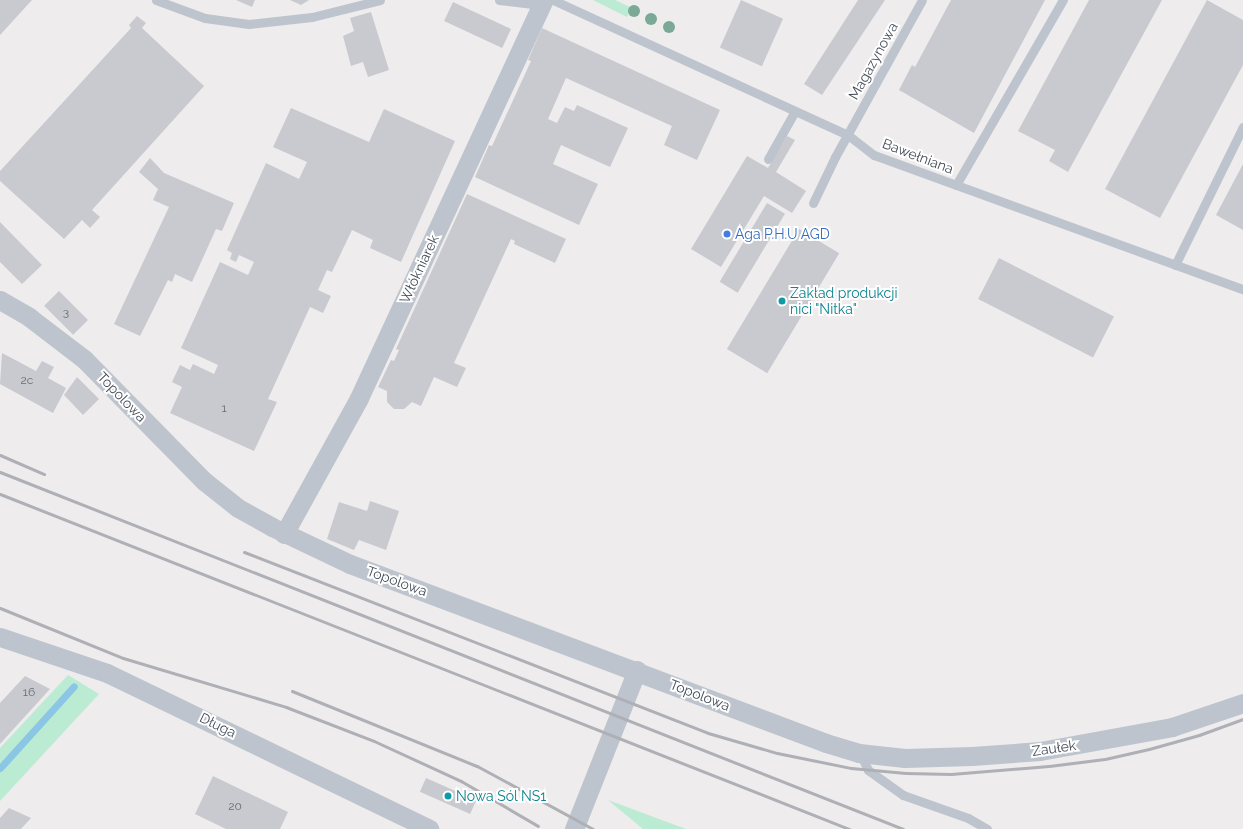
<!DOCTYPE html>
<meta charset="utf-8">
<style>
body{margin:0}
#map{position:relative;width:1243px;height:829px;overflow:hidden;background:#eeecec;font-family:Raleway,sans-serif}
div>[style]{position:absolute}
.green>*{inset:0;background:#bbebd3}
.stream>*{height:7px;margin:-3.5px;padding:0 3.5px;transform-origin:3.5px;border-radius:3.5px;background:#8bc7e5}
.building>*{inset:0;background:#c9cad0;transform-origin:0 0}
.service>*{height:9px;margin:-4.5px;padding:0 4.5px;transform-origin:4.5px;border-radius:4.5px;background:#bdc4cd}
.minor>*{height:19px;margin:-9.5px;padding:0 9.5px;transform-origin:9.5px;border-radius:9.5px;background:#bdc4cd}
.rail>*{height:3px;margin:-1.5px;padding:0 1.5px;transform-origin:1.5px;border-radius:1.5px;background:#aeb0b6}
.trees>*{width:12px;height:12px;margin:-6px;border-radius:50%;background:#7aa997}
.dots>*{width:11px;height:11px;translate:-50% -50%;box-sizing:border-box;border:2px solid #fff;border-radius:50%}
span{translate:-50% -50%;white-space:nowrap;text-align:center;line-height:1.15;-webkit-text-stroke:4px #fff;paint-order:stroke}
.number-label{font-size:12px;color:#666c76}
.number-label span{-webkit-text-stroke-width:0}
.street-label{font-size:14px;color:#454d58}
.shop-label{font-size:14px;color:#366cbe}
.left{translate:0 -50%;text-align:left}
.culture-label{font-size:14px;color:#0d838f}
</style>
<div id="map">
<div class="green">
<div style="clip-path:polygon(593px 0,615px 0,632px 8px,627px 17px)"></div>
<div style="clip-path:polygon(68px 675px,99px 694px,0 801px,0 748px)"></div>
<div style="clip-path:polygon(608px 800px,686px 829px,643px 829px)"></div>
</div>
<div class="stream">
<div style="left:0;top:768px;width:110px;rotate:-47.9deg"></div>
</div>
<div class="building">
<div style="clip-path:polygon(0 0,32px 0,0 35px)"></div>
<div style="clip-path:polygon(236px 0,255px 0,252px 7px)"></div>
<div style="clip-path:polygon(290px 0,309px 0,301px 5px)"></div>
<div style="left:741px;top:0;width:46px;height:52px;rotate:24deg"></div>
<div style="clip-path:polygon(858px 0,885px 0,822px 95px,804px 84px)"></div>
<div style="clip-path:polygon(951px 0,1045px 0,974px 133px,899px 90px,912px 65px,915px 67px)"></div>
<div style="clip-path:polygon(1089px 0,1162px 0,1068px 172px,1049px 161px,1055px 150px,1018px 131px)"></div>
<div style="clip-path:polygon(1207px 0,1243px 20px,1243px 65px,1160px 218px,1105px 189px)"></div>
<div style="left:453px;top:2px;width:64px;height:21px;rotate:25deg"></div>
<div style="clip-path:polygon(371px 12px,389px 70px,368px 77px,363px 62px,351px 66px,343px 36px,354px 31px,350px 18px)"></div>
<div style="clip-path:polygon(137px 16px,146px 23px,142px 28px,204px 86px,92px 210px,100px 217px,90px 228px,82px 220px,64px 239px,0 181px,0 171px,131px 28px,129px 25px)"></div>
<div style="clip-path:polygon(542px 28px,720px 110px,697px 160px,664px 145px,672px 126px,566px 78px,548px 119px,557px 123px,565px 107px,574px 111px,577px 105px,628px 128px,610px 167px,561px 145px,553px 164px,598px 184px,579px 225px,475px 177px,489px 145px,492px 146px,531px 61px,528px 60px)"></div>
<div style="clip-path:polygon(291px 108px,369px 142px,384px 109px,455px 141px,401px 262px,370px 248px,373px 240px,352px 230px,332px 272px,327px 270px,318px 290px,331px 296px,323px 313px,310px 307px,268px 399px,277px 402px,254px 451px,170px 413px,182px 387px,172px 382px,180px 365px,190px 370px,193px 364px,214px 374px,218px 365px,181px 348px,220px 262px,248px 275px,254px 262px,239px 255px,236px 262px,230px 259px,232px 253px,227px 250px,266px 163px,299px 179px,307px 162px,273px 147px)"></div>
<div style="clip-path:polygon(787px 136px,795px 140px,776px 172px,806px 191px,792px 213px,764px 196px,721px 267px,691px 249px,747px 156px,768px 168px)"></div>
<div style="clip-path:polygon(150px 158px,164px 173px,234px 203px,222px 231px,216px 229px,192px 282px,175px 274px,172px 282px,168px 280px,140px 336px,114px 324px,169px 207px,153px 200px,158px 189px,139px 172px)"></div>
<div style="clip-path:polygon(1243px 164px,1243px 230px,1216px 215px)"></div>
<div style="clip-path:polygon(467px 194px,566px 239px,555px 263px,514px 244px,515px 241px,511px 239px,454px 363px,466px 368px,457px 387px,434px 377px,421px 406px,412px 402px,404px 409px,394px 409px,387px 402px,387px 391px,378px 387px,391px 360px,394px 361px,399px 350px,396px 349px)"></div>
<div style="left:767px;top:203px;width:21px;height:92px;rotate:31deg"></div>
<div style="clip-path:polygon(0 222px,42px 265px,22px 284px,0 262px)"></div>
<div style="left:799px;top:229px;width:47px;height:140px;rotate:31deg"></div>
<div style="left:999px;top:258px;width:129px;height:46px;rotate:27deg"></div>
<div style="left:59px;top:291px;width:41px;height:21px;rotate:45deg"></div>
<div style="clip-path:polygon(2px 353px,36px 371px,42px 361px,54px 367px,48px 378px,66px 388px,53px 413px,0 384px)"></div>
<div style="clip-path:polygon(77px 377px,99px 399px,83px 415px,64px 395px)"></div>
<div style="clip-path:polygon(370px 501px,399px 511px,386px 550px,359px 540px,354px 550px,327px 539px,339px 502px,367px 511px)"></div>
<div style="clip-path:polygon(25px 676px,50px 689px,0 744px,0 703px)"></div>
<div style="clip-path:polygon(213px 776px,288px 812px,280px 829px,226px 829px,195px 814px)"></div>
<div style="left:426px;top:778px;width:55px;height:15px;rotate:24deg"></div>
<div style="clip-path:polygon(9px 808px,31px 818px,21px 829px,0 829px,0 818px)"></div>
</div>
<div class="service">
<div style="left:156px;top:0;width:52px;rotate:20.2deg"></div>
<div style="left:205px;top:18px;width:44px;rotate:7.8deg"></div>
<div style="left:249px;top:24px;width:63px;rotate:-6.3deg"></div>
<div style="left:312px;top:17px;width:70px;rotate:-14deg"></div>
<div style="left:499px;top:0;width:42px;rotate:6.8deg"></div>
<div style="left:553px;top:0;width:324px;rotate:24.6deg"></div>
<div style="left:848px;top:135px;width:33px;rotate:38deg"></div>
<div style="left:874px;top:155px;width:393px;rotate:20deg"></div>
<div style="left:768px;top:159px;width:55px;rotate:-60.6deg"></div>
<div style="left:956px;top:185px;width:214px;rotate:-60deg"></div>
<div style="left:813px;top:203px;width:51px;rotate:-64.4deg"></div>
<div style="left:835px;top:157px;width:179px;rotate:-61deg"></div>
<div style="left:1175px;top:265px;width:154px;rotate:-63.8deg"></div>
<div style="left:860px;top:754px;width:18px;rotate:63deg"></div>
<div style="left:868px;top:770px;width:43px;rotate:35.5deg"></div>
<div style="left:903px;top:795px;width:69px;rotate:19.5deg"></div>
<div style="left:968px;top:818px;width:22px;rotate:30deg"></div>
</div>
<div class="minor">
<div style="left:0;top:300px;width:34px;rotate:30deg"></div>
<div style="left:29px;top:317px;width:69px;rotate:37.4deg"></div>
<div style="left:84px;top:359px;width:171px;rotate:45.5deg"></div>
<div style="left:204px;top:481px;width:43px;rotate:38.5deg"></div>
<div style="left:238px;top:508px;width:39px;rotate:29deg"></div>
<div style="left:272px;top:527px;width:86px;rotate:25.4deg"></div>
<div style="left:350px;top:564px;width:509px;rotate:20.61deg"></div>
<div style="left:826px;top:743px;width:34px;rotate:17deg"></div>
<div style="left:859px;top:753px;width:46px;rotate:6.2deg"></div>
<div style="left:905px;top:758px;width:67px;rotate:-1.7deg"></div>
<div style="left:972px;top:756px;width:68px;rotate:-4.2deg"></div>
<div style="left:1040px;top:751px;width:134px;rotate:-10.3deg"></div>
<div style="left:1172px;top:727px;width:75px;rotate:-18.7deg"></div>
<div style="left:284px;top:534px;width:155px;rotate:-61.1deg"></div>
<div style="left:359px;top:398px;width:439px;rotate:-65.1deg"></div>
<div style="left:0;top:637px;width:113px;rotate:18.6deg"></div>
<div style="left:107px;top:673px;width:358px;rotate:25.8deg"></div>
<div style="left:574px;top:829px;width:171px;rotate:-68.4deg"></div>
</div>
<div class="rail">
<div style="left:0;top:455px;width:48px;rotate:23.4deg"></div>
<div style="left:0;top:472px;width:971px;rotate:21.57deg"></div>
<div style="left:0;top:494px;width:913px;rotate:21.53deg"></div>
<div style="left:244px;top:552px;width:498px;rotate:21.3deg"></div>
<div style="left:708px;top:733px;width:72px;rotate:16.2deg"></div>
<div style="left:777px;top:753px;width:76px;rotate:11.5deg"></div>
<div style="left:851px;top:768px;width:55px;rotate:5.2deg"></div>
<div style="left:906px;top:773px;width:45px;rotate:1.3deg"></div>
<div style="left:951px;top:774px;width:98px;rotate:-4.7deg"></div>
<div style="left:1049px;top:766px;width:56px;rotate:-7.1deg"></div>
<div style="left:1105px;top:759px;width:45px;rotate:-12.8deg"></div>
<div style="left:1149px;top:749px;width:52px;rotate:-15.6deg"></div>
<div style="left:1199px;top:735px;width:47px;rotate:-20deg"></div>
<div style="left:0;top:608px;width:133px;rotate:22.1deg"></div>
<div style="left:123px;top:658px;width:170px;rotate:16.7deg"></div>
<div style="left:286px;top:707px;width:94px;rotate:21.1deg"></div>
<div style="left:374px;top:741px;width:96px;rotate:24.7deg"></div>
<div style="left:461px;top:781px;width:89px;rotate:30.3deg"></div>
<div style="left:292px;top:691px;width:200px;rotate:22.1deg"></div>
<div style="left:477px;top:766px;width:132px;rotate:28.5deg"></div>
</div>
<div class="trees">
<div style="left:634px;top:11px"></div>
<div style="left:651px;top:19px"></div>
<div style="left:669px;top:27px"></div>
</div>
<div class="dots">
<div style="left:727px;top:234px;background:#3f7fe0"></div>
<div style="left:782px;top:301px;background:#0f9aa8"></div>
<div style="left:448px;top:796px;background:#0f9aa8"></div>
</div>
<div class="number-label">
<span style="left:66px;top:313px">3</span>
<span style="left:27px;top:381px">2c</span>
<span style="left:224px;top:409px">1</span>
<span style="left:29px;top:693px">16</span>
<span style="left:235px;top:807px">20</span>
</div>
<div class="street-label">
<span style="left:873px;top:61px;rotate:-61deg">Magazynowa</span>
<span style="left:918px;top:156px;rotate:21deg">Bawełniana</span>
<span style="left:419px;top:269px;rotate:-65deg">Włókniarek</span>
<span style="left:122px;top:397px;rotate:46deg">Topolowa</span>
<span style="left:397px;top:581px;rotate:20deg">Topolowa</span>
<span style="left:700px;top:695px;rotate:21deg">Topolowa</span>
<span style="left:218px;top:725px;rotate:26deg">Długa</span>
<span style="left:1054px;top:748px;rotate:-8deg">Zaułek</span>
</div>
<div class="shop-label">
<span class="left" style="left:735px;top:234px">Aga P.H.U AGD</span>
</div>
<div class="culture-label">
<span class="left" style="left:790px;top:301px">Zakład produkcji<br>nici "Nitka"</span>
<span class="left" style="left:456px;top:796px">Nowa Sól NS1</span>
</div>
</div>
